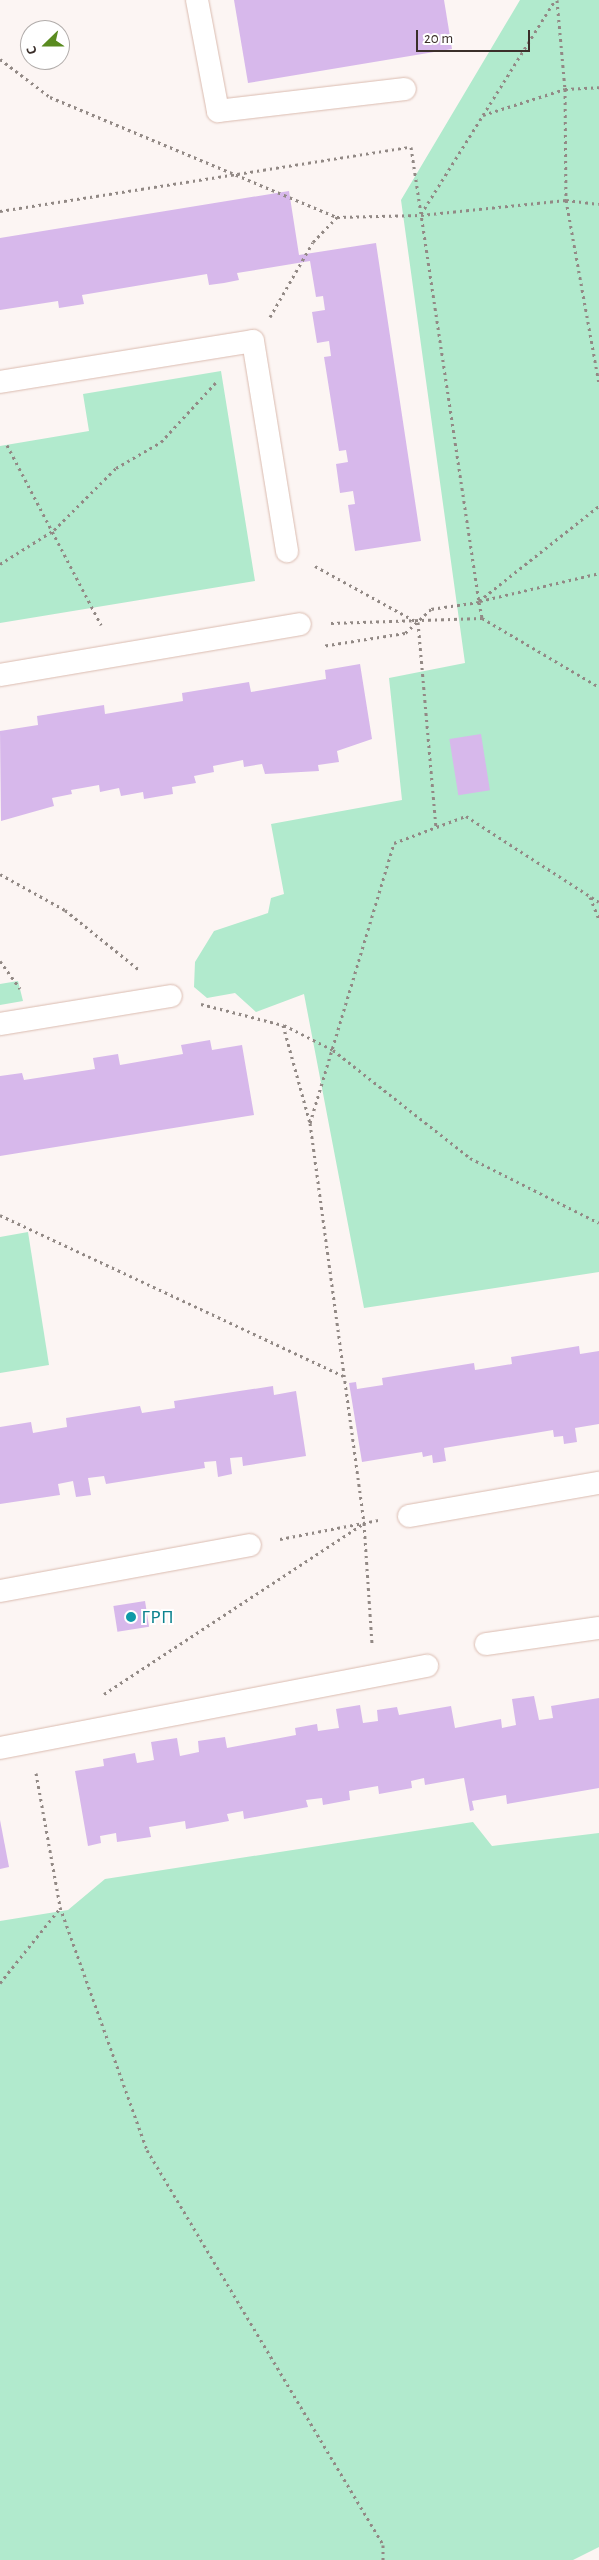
<!DOCTYPE html>
<meta charset="utf-8">
<style>
body{margin:0}
#map{position:relative;width:599px;height:2560px;overflow:hidden;background:#fcf5f3;font-family:"Alegreya Sans",sans-serif}
div>[style]{position:absolute}
.green>*{inset:0;background:#b1eacd}
.building>*{inset:0;background:#d7b8eb;transform-origin:0 0}
.path>*{height:3px;margin-top:-1.5px;transform-origin:0;background:repeating-linear-gradient(90deg,#928985 0 2.5px,transparent 0 6.5px)}
.roads{filter:drop-shadow(0 0 1px #dabbaf) drop-shadow(0 0 1px #dabbaf)}
.service>*{height:22px;margin:-11px;padding:0 11px;transform-origin:11px;border-radius:11px;background:#fff}
.dots>*{width:14px;height:14px;translate:-50% -50%;box-sizing:border-box;border:2px solid #fff;border-radius:50%}
span{translate:-50% -50%;white-space:nowrap;text-align:center;line-height:1.15;-webkit-text-stroke:4px #fff;paint-order:stroke}
.culture-label{font-size:20px;color:#0d838f}
.left{translate:0 -50%;text-align:left}
.north{position:absolute;left:20px;top:20px;width:50px;height:50px;box-sizing:border-box;background:#fff;border:1px solid #b1acaa;border-radius:50%;rotate:248deg;font-size:14px;font-weight:700;line-height:20px;text-align:center;color:#3b2f2a}
.north::after{content:'';display:block;margin:auto;width:18px;height:22px;background:#5a8b20;clip-path:polygon(50% 0,100% 100%,50% 72%,0 100%)}
.scale{position:absolute;left:416px;top:30px;width:114px;height:22px;box-sizing:border-box;border:2px solid #3b2f2a;border-top:0;padding-left:6px;font-size:15px;line-height:18px;white-space:nowrap;color:#3b2f2a;-webkit-text-stroke:4px #fff;paint-order:stroke}
</style>
<div id="map">
<div class="green">
<div style="clip-path:polygon(520px 0,599px 0,599px 1272px,364px 1308px,304px 994px,256px 1012px,235px 993px,207px 998px,194px 987px,195px 962px,214px 931px,268px 913px,271px 898px,284px 894px,271px 824px,402px 800px,389px 678px,465px 663px,401px 200px)"></div>
<div style="clip-path:polygon(221px 371px,255px 581px,0 623px,0 446px,89px 431px,83px 394px)"></div>
<div style="clip-path:polygon(18px 981px,23px 1001px,0 1005px,0 984px)"></div>
<div style="clip-path:polygon(28px 1232px,49px 1365px,0 1373px,0 1237px)"></div>
<div style="clip-path:polygon(473px 1822px,492px 1846px,599px 1833px,599px 2547px,573px 2560px,0 2560px,0 1921px,68px 1910px,105px 1879px)"></div>
</div>
<div class="building">
<div style="clip-path:polygon(234px 0,444px 0,452px 49px,248px 83px)"></div>
<div style="clip-path:polygon(289px 191px,299px 255px,376px 243px,421px 541px,355px 551px,348px 505px,355px 504px,353px 491px,340px 493px,336px 464px,348px 462px,346px 450px,339px 451px,324px 357px,331px 356px,329px 341px,317px 343px,312px 312px,325px 310px,323px 296px,316px 297px,310px 261px,237px 273px,239px 280px,224px 283px,209px 285px,207px 274px,82px 295px,84px 304px,59px 308px,58px 301px,0 310px,0 238px)"></div>
<div style="clip-path:polygon(360px 664px,372px 739px,337px 751px,339px 762px,318px 765px,319px 771px,265px 774px,262px 764px,244px 767px,243px 760px,213px 766px,214px 772px,194px 776px,196px 783px,172px 787px,173px 794px,144px 799px,143px 792px,121px 796px,119px 788px,100px 792px,99px 785px,71px 790px,72px 794px,52px 798px,54px 806px,1px 821px,0 731px,38px 725px,37px 716px,104px 705px,105px 714px,183px 701px,182px 693px,249px 682px,251px 692px,326px 679px,325px 670px)"></div>
<div style="left:481px;top:734px;width:57px;height:32px;rotate:81deg"></div>
<div style="clip-path:polygon(210px 1040px,212px 1050px,242px 1045px,254px 1115px,0 1156px,0 1076px,22px 1073px,24px 1080px,95px 1069px,93px 1058px,118px 1054px,120px 1065px,183px 1054px,181px 1045px)"></div>
<div style="clip-path:polygon(579px 1346px,580px 1354px,599px 1351px,599px 1424px,575px 1428px,577px 1442px,564px 1444px,563px 1436px,554px 1437px,553px 1430px,444px 1448px,446px 1461px,433px 1463px,432px 1455px,423px 1457px,422px 1452px,362px 1462px,349px 1383px,356px 1382px,357px 1389px,383px 1385px,382px 1378px,474px 1363px,475px 1370px,512px 1364px,511px 1357px)"></div>
<div style="clip-path:polygon(273px 1386px,274px 1395px,296px 1391px,306px 1456px,243px 1466px,242px 1457px,230px 1458px,232px 1474px,218px 1477px,216px 1461px,204px 1462px,205px 1468px,106px 1484px,104px 1476px,88px 1478px,91px 1495px,76px 1497px,73px 1481px,58px 1484px,60px 1495px,0 1504px,0 1427px,31px 1422px,33px 1433px,67px 1427px,66px 1418px,140px 1406px,142px 1413px,175px 1408px,174px 1401px)"></div>
<div style="left:145px;top:1601px;width:26px;height:32px;rotate:81deg"></div>
<div style="clip-path:polygon(534px 1696px,539px 1720px,553px 1718px,551px 1706px,599px 1698px,599px 1788px,507px 1804px,506px 1795px,472px 1801px,474px 1810px,470px 1811px,464px 1778px,425px 1785px,424px 1778px,411px 1781px,412px 1788px,379px 1794px,378px 1786px,349px 1791px,350px 1800px,323px 1805px,322px 1798px,306px 1800px,308px 1807px,244px 1819px,243px 1811px,227px 1814px,229px 1821px,186px 1829px,185px 1821px,149px 1827px,151px 1837px,117px 1842px,116px 1833px,100px 1836px,101px 1843px,88px 1846px,75px 1771px,104px 1766px,103px 1759px,135px 1753px,137px 1763px,154px 1760px,151px 1742px,177px 1738px,180px 1756px,199px 1752px,198px 1741px,225px 1737px,227px 1748px,296px 1735px,295px 1728px,317px 1724px,318px 1731px,339px 1728px,336px 1709px,360px 1705px,363px 1723px,378px 1721px,377px 1710px,397px 1707px,399px 1715px,451px 1706px,455px 1728px,501px 1719px,502px 1728px,516px 1725px,512px 1699px)"></div>
<div style="clip-path:polygon(0 1820px,9px 1867px,0 1869px)"></div>
</div>
<div class="path">
<div style="left:557px;top:0;width:89px;rotate:84.9deg"></div>
<div style="left:565px;top:89px;width:111px;rotate:89.5deg"></div>
<div style="left:566px;top:200px;width:186px;rotate:79.8deg"></div>
<div style="left:0;top:59px;width:63px;rotate:37.2deg"></div>
<div style="left:50px;top:97px;width:311px;rotate:22.7deg"></div>
<div style="left:337px;top:217px;width:84px;rotate:-1.4deg"></div>
<div style="left:421px;top:215px;width:146px;rotate:-5.9deg"></div>
<div style="left:566px;top:200px;width:33px;rotate:7deg"></div>
<div style="left:483px;top:115px;width:136px;rotate:-57.9deg"></div>
<div style="left:0;top:211px;width:416px;rotate:-8.9deg"></div>
<div style="left:411px;top:147px;width:460px;rotate:81.5deg"></div>
<div style="left:479px;top:602px;width:49px;rotate:171.7deg"></div>
<div style="left:431px;top:609px;width:35px;rotate:137deg"></div>
<div style="left:405px;top:633px;width:84px;rotate:171.1deg"></div>
<div style="left:421px;top:214px;width:117px;rotate:-57.9deg"></div>
<div style="left:483px;top:115px;width:86px;rotate:-17.6deg"></div>
<div style="left:565px;top:89px;width:34px;rotate:-3deg"></div>
<div style="left:270px;top:317px;width:86px;rotate:-60.2deg"></div>
<div style="left:313px;top:242px;width:35px;rotate:-46deg"></div>
<div style="left:7px;top:445px;width:203px;rotate:62.4deg"></div>
<div style="left:0;top:564px;width:64px;rotate:-32.2deg"></div>
<div style="left:54px;top:530px;width:88px;rotate:-45deg"></div>
<div style="left:116px;top:468px;width:52px;rotate:-30deg"></div>
<div style="left:161px;top:442px;width:84px;rotate:-47.4deg"></div>
<div style="left:315px;top:566px;width:116px;rotate:28.8deg"></div>
<div style="left:479px;top:601px;width:153px;rotate:-38.4deg"></div>
<div style="left:480px;top:601px;width:122px;rotate:-13.2deg"></div>
<div style="left:479px;top:602px;width:16px;rotate:79deg"></div>
<div style="left:418px;top:622px;width:207px;rotate:85deg"></div>
<div style="left:331px;top:623px;width:151px;rotate:-1.9deg"></div>
<div style="left:482px;top:618px;width:136px;rotate:30.5deg"></div>
<div style="left:0;top:874px;width:74px;rotate:29deg"></div>
<div style="left:65px;top:910px;width:94px;rotate:38.9deg"></div>
<div style="left:590px;top:897px;width:24px;rotate:68deg"></div>
<div style="left:0;top:961px;width:34px;rotate:54deg"></div>
<div style="left:201px;top:1004px;width:85px;rotate:14.4deg"></div>
<div style="left:283px;top:1025px;width:102px;rotate:74.6deg"></div>
<div style="left:310px;top:1123px;width:404px;rotate:82.3deg"></div>
<div style="left:364px;top:1523px;width:122px;rotate:86.2deg"></div>
<div style="left:284px;top:1025px;width:55px;rotate:27deg"></div>
<div style="left:333px;top:1050px;width:174px;rotate:38.2deg"></div>
<div style="left:470px;top:1158px;width:144px;rotate:26.7deg"></div>
<div style="left:310px;top:1123px;width:292px;rotate:-73.3deg"></div>
<div style="left:394px;top:843px;width:77px;rotate:-20.6deg"></div>
<div style="left:466px;top:816px;width:158px;rotate:32.9deg"></div>
<div style="left:0;top:1215px;width:379px;rotate:25.1deg"></div>
<div style="left:280px;top:1539px;width:101px;rotate:-10.9deg"></div>
<div style="left:104px;top:1694px;width:311px;rotate:-33.3deg"></div>
<div style="left:36px;top:1773px;width:136px;rotate:79.8deg"></div>
<div style="left:60px;top:1907px;width:258px;rotate:70.3deg"></div>
<div style="left:147px;top:2150px;width:460px;rotate:59.1deg"></div>
<div style="left:383px;top:2545px;width:15px;rotate:90deg"></div>
<div style="left:0;top:1983px;width:96px;rotate:-51.3deg"></div>
</div>
<div class="roads">
<div class="service">
<div style="left:197px;top:0;width:113px;rotate:79.3deg"></div>
<div style="left:218px;top:111px;width:188px;rotate:-6.7deg"></div>
<div style="left:0;top:382px;width:256px;rotate:-9.2deg"></div>
<div style="left:253px;top:341px;width:213px;rotate:80.8deg"></div>
<div style="left:0;top:675px;width:304px;rotate:-9.6deg"></div>
<div style="left:0;top:1024px;width:173px;rotate:-9.3deg"></div>
<div style="left:409px;top:1516px;width:193px;rotate:-9.9deg"></div>
<div style="left:0;top:1591px;width:254px;rotate:-10.4deg"></div>
<div style="left:486px;top:1644px;width:114px;rotate:-8.1deg"></div>
<div style="left:0;top:1748px;width:435px;rotate:-10.9deg"></div>
</div>
</div>
<div class="dots">
<div style="left:131px;top:1617px;background:#0f9aa8"></div>
</div>
<div class="culture-label">
<span class="left" style="left:141px;top:1617px">ГРП</span>
</div>
<div class="north">С</div>
<div class="scale">20 m</div>
</div>
